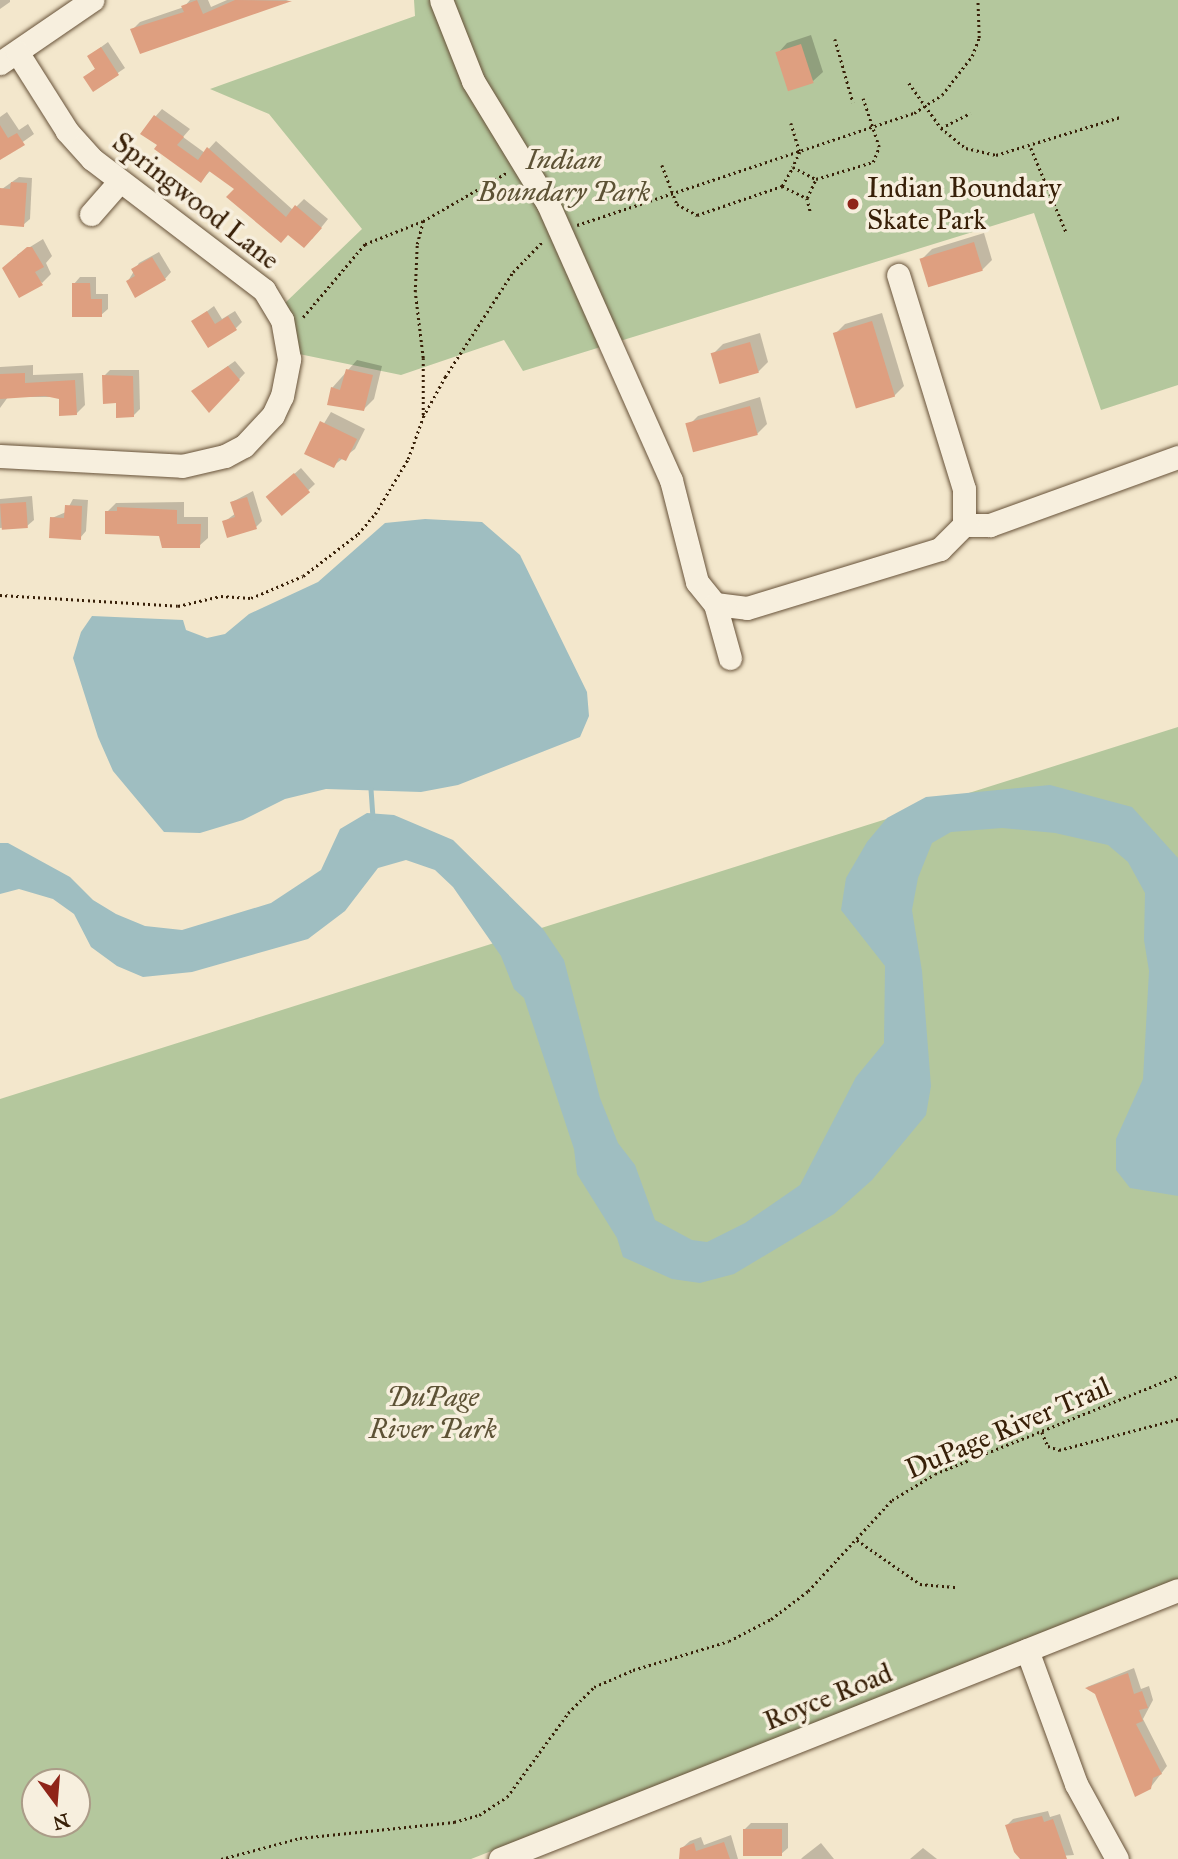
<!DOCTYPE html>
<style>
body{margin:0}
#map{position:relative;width:1178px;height:1859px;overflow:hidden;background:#f3e7cc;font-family:"IM FELL Great Primer",serif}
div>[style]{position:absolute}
.green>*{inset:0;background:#b4c79d}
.water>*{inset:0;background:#9fbec1}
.shadow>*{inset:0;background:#0003}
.stream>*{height:4.5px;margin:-2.25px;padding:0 2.25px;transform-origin:2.25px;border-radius:2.25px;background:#9fbec1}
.building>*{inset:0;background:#de9f80;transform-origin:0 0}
.path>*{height:2.5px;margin-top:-1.25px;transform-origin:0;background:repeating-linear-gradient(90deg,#382008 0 2px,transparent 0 5.5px)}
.roads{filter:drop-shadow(0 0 2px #675239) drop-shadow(0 0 2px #675239)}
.minor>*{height:23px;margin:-11.5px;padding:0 11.5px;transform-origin:11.5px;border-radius:11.5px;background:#f7efde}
.dots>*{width:19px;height:19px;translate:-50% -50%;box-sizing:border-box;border:4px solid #f7efde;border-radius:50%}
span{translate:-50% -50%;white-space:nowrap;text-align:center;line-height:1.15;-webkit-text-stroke:7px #f7efde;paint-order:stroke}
.park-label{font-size:28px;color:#5d5235;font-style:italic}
.poi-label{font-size:28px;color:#382008}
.left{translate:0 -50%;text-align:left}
.street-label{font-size:28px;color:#382008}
.north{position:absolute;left:21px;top:1768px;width:70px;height:70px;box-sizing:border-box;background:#f7efde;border:2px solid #ab9c88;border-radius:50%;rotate:164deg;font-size:19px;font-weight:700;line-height:28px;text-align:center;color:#382008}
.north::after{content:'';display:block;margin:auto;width:24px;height:32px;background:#8f2418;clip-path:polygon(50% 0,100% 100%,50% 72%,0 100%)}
</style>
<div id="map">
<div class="green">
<div style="clip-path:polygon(414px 0,1178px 0,1178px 385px,1101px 410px,1034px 213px,523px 371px,504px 340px,401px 375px,299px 354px,285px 303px,362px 229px,269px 114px,210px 89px,415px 16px)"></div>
<div style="clip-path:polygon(evenodd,1178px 727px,1178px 1583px,471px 1859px,0 1859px,0 1099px,1178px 727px,35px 1782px,77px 1782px,77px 1824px,35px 1824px,35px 1782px)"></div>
</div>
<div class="water">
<div style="clip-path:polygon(425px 519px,482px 522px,520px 555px,587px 692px,589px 716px,580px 737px,458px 785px,421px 792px,326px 789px,285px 799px,243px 820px,200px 833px,164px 832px,113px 771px,98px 737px,73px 658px,81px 632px,92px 616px,183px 620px,186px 630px,207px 638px,225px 634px,249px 614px,318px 582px,385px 523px)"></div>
<div style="clip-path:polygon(1050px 785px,1132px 807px,1178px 858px,1178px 1196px,1130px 1188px,1116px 1170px,1116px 1139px,1143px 1079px,1149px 971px,1144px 940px,1145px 893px,1128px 862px,1108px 845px,1055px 833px,1002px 828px,951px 832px,932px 843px,918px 878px,912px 910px,922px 971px,931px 1086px,926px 1115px,872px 1180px,834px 1214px,734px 1274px,700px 1283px,672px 1279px,623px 1257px,617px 1238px,577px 1174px,574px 1149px,524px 998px,514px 989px,501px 956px,453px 887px,435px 870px,406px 860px,378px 868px,345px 911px,308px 939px,192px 972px,143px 977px,117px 966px,91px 947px,74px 914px,53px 899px,19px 889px,0 894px,0 843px,8px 843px,70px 877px,93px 900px,116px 914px,145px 926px,182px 930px,271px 903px,321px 870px,340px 829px,367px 813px,394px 815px,453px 840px,543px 929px,564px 960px,600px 1098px,618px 1143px,635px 1165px,655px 1220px,692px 1240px,707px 1242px,745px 1223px,800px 1185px,856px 1077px,884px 1043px,885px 966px,841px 910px,846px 878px,867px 842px,887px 818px,926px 797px)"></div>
</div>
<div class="shadow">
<div style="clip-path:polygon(0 0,10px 0,10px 2px,0 9px)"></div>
<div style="clip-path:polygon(190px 0,208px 0,211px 7px,227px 0,289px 0,141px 52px,132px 30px,140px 22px,184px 7px)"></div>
<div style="clip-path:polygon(811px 35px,823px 72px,813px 81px,778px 53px,787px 43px)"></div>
<div style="clip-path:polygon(108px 42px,125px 68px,93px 90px,85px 77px,96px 68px,89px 56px)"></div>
<div style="clip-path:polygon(162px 109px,190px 129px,183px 137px,205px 153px,216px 141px,293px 210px,304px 199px,328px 219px,312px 239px,211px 170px,201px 181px,159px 145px,155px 117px)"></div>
<div style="clip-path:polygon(7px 112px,19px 130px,28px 124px,34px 134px,0 158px,0 117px)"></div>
<div style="clip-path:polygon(19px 177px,32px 178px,30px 219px,23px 225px,0 223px,2px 189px)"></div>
<div style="clip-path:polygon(984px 233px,992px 260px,982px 270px,922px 259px,932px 249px)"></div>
<div style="clip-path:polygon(43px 239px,52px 256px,46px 263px,51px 274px,42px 283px,17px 255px)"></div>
<div style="clip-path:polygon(159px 252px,171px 272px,165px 279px,128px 281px,139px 263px)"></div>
<div style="clip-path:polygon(80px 277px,96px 277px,96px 294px,108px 294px,108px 309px,101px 315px,74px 284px)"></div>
<div style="clip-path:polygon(214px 306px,222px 319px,235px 311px,242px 322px,236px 328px,194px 321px)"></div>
<div style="clip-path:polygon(882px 313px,904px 386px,894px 396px,835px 334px,845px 324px)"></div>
<div style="clip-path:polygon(760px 333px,768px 362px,758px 372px,713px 354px,723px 344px)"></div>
<div style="clip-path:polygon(357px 360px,382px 366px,374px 399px,364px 409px,332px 388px)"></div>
<div style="clip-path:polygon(235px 361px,245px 373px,209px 411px,193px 391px)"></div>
<div style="clip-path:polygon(33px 365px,33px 375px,83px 373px,85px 405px,76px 414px,60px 397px,8px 397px,0 408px,0 367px)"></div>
<div style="clip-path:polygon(110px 370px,139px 370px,140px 409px,133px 416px,118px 401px,104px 376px)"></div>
<div style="clip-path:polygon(760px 397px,767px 424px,757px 434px,688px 426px,698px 416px)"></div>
<div style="clip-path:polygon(331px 412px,365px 429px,355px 449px,333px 466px,306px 453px)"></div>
<div style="clip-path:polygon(301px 468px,315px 484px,283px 514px,275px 491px)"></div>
<div style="clip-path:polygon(253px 491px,262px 521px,256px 527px,224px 522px,236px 513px,232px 502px)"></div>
<div style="clip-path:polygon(32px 496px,34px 520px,27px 526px,0 528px,0 499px)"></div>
<div style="clip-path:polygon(73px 499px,88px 500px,86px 531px,80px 538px,52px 518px,66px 512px)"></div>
<div style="clip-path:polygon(184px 502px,184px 517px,208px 517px,208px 538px,199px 546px,107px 512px,116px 503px)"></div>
<div style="clip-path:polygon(1134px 1668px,1141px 1689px,1149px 1686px,1153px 1700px,1143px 1719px,1167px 1766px,1150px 1788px,1136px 1794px,1096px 1692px,1087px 1687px)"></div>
<div style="clip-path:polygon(1048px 1811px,1050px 1817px,1060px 1814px,1074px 1855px,1021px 1859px,1007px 1825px,1013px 1819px)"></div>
<div style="clip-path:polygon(751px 1823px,788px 1823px,788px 1848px,781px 1854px,744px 1830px)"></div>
<div style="clip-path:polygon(731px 1835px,738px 1859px,686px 1859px,682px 1848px,690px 1841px,701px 1837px,704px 1845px)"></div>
<div style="clip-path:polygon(821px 1843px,834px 1859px,801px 1859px,803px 1857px)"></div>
<div style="clip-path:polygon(923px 1848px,937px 1859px,910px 1859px)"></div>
</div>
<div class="stream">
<div style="left:371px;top:789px;width:29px;rotate:86deg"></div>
</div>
<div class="building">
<div style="clip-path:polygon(197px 0,203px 14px,235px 0,292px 1px,140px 54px,130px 29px,184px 12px,181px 6px)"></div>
<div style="left:801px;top:44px;width:41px;height:27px;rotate:72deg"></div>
<div style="clip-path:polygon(101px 47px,119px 75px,93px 92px,83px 77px,95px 69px,87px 56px)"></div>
<div style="clip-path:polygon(154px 115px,184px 137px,177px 145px,198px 160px,207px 147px,286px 217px,295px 205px,322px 228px,304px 248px,288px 235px,281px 243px,226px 197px,234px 189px,209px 171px,201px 183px,154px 149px,157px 145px,140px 134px)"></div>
<div style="clip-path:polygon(0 125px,8px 138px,17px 133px,25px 145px,0 160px)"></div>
<div style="clip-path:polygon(11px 182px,27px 183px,24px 227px,0 225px,0 188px,10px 189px)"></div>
<div style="left:974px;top:242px;width:30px;height:57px;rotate:73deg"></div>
<div style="clip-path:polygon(27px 247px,32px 247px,44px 267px,35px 272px,43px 285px,19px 298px,2px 268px)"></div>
<div style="clip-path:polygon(152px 257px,166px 280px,135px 298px,126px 281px,135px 276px,131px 269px)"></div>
<div style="clip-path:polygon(72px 283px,90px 283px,91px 299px,102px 299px,102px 317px,72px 317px)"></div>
<div style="clip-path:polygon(207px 311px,215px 324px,228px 316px,237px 330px,208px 348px,191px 321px)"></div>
<div style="left:872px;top:321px;width:79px;height:41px;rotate:73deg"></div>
<div style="left:750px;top:342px;width:32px;height:41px;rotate:74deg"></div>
<div style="clip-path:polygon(228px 366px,240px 380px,209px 413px,191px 391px)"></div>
<div style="clip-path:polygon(346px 369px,373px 375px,364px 411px,327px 405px,331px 387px,340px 390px)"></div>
<div style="clip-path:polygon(25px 373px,25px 383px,75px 380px,77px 415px,59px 416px,59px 399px,45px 396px,0 399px,0 374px)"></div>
<div style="clip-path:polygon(102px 375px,133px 376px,134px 417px,116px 418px,116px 403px,103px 404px)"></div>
<div style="left:750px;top:406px;width:30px;height:67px;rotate:75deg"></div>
<div style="clip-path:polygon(320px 421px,357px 439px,346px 461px,339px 458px,334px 468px,304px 454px)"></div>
<div style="left:294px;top:473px;width:25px;height:37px;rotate:50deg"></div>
<div style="clip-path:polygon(247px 497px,257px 529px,227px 538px,222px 521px,235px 517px,230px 502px)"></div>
<div style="left:26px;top:502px;width:26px;height:26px;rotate:86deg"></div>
<div style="clip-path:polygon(65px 505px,82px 506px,81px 540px,49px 538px,50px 517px,64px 518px)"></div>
<div style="clip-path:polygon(117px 507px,177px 510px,177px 524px,201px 524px,200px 548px,162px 548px,159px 536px,105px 534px,105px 511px,117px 511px)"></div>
<div style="clip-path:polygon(1128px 1673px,1134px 1694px,1142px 1691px,1148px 1708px,1139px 1710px,1143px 1721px,1136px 1724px,1162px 1774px,1153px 1778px,1151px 1789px,1135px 1797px,1095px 1694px,1085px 1688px)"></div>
<div style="clip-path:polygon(1042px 1816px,1044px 1822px,1053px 1819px,1067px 1859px,1020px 1859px,1014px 1852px,1005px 1825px)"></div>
<div style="left:743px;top:1829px;width:39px;height:27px"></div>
<div style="clip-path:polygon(724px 1842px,730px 1859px,679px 1859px,680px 1848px,694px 1843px,696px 1851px)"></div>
</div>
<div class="path">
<div style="left:835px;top:39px;width:66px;rotate:74.1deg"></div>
<div style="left:909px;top:83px;width:55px;rotate:54.6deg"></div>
<div style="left:941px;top:128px;width:32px;rotate:39deg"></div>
<div style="left:966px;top:148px;width:31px;rotate:13deg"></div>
<div style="left:996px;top:155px;width:130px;rotate:-17deg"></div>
<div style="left:791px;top:123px;width:30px;rotate:73deg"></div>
<div style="left:800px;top:152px;width:17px;rotate:115deg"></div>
<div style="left:941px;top:128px;width:33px;rotate:-27deg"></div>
<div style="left:1031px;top:148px;width:93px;rotate:67.3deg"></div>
<div style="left:662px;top:165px;width:42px;rotate:69deg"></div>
<div style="left:677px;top:204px;width:23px;rotate:29deg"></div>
<div style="left:697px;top:215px;width:90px;rotate:-18.8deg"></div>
<div style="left:782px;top:186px;width:22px;rotate:-60deg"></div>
<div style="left:793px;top:167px;width:26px;rotate:28deg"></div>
<div style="left:816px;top:179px;width:59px;rotate:-16.6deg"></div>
<div style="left:873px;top:162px;width:16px;rotate:-68deg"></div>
<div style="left:879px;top:147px;width:51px;rotate:-108.4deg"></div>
<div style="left:782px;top:186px;width:28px;rotate:26deg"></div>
<div style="left:807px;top:198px;width:21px;rotate:-65deg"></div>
<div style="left:807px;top:198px;width:16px;rotate:76deg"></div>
<div style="left:577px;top:225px;width:355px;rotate:-18.4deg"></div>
<div style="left:914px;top:113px;width:33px;rotate:-33deg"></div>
<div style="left:942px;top:95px;width:49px;rotate:-52.4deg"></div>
<div style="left:972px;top:56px;width:19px;rotate:-69deg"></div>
<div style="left:979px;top:38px;width:38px;rotate:-92deg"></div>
<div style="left:303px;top:317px;width:96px;rotate:-49.7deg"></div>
<div style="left:365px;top:244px;width:62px;rotate:-21.6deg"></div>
<div style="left:423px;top:221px;width:96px;rotate:-30deg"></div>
<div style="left:423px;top:415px;width:57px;rotate:-90deg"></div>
<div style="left:423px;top:358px;width:66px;rotate:-96.9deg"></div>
<div style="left:415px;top:292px;width:48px;rotate:-87.6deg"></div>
<div style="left:417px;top:244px;width:24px;rotate:-75deg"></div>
<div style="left:0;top:595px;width:178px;rotate:3.5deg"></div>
<div style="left:178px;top:606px;width:44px;rotate:-13.1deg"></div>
<div style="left:221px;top:596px;width:30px;rotate:4deg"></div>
<div style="left:251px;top:598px;width:56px;rotate:-22.9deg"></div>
<div style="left:303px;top:576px;width:69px;rotate:-37.4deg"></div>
<div style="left:358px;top:534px;width:26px;rotate:-50deg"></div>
<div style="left:375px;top:514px;width:64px;rotate:-59deg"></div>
<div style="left:408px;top:459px;width:45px;rotate:-70.3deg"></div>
<div style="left:423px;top:417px;width:46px;rotate:-61.2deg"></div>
<div style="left:445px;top:377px;width:125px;rotate:-57.1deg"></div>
<div style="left:513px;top:272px;width:43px;rotate:-45.9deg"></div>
<div style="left:1042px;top:1432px;width:15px;rotate:67deg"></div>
<div style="left:1048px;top:1446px;width:12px;rotate:20deg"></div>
<div style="left:1059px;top:1450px;width:123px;rotate:-14.6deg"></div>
<div style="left:857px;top:1540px;width:77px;rotate:34.9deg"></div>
<div style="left:920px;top:1584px;width:37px;rotate:5deg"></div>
<div style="left:221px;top:1859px;width:82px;rotate:-14.9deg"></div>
<div style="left:300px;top:1838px;width:155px;rotate:-5.9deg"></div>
<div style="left:454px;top:1822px;width:26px;rotate:-16deg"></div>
<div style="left:479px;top:1815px;width:33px;rotate:-33deg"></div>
<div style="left:507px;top:1797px;width:104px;rotate:-54deg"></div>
<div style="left:568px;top:1713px;width:37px;rotate:-45deg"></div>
<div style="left:594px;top:1687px;width:43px;rotate:-23.6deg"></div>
<div style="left:633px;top:1670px;width:100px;rotate:-16.8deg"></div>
<div style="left:729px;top:1641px;width:47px;rotate:-27.6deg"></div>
<div style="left:771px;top:1619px;width:46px;rotate:-37.1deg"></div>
<div style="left:808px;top:1591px;width:124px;rotate:-47.3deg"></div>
<div style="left:892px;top:1500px;width:50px;rotate:-31.2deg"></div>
<div style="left:935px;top:1474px;width:262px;rotate:-22deg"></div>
</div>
<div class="roads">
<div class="minor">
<div style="left:441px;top:0;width:87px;rotate:68.4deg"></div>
<div style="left:473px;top:81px;width:144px;rotate:58.6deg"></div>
<div style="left:548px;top:204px;width:302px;rotate:66deg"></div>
<div style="left:671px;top:480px;width:105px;rotate:75.7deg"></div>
<div style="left:697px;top:582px;width:28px;rotate:51deg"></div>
<div style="left:715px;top:604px;width:32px;rotate:7deg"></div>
<div style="left:747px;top:608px;width:202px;rotate:-17deg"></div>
<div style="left:940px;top:549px;width:34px;rotate:-45deg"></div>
<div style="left:964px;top:525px;width:36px;rotate:-90deg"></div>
<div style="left:964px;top:489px;width:224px;rotate:-107.1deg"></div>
<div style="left:0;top:63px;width:112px;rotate:-34.4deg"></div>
<div style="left:91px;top:214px;width:43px;rotate:-48.8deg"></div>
<div style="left:0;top:456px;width:182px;rotate:3.1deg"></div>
<div style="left:182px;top:466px;width:44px;rotate:-13.1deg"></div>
<div style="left:225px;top:456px;width:21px;rotate:-28deg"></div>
<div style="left:244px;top:446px;width:42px;rotate:-46.9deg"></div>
<div style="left:273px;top:415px;width:21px;rotate:-65deg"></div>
<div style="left:282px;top:396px;width:38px;rotate:-79deg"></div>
<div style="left:289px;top:359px;width:40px;rotate:-100deg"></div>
<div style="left:282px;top:320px;width:35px;rotate:-121deg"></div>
<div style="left:264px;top:290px;width:216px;rotate:-142.7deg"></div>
<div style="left:92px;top:159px;width:38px;rotate:-132deg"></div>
<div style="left:67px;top:131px;width:93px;rotate:-122.3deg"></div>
<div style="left:964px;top:525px;width:26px"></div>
<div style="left:990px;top:525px;width:200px;rotate:-19.9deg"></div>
<div style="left:715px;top:604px;width:56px;rotate:74.5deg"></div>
<div style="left:1027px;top:1650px;width:143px;rotate:69.9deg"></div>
<div style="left:1076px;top:1784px;width:85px;rotate:61.3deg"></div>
<div style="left:500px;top:1859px;width:729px;rotate:-21.64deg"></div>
</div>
</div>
<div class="dots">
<div style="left:853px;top:204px;background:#8f2418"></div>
</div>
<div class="park-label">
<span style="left:564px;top:176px">Indian<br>Boundary Park</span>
<span style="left:433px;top:1413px">DuPage<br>River Park</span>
</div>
<div class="poi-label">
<span class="left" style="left:867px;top:204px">Indian Boundary<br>Skate Park</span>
</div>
<div class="street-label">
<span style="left:196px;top:201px;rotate:38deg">Springwood Lane</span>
<span style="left:1008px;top:1428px;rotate:-23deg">DuPage River Trail</span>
<span style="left:828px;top:1697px;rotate:-22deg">Royce Road</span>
</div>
<div class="north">N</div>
</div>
